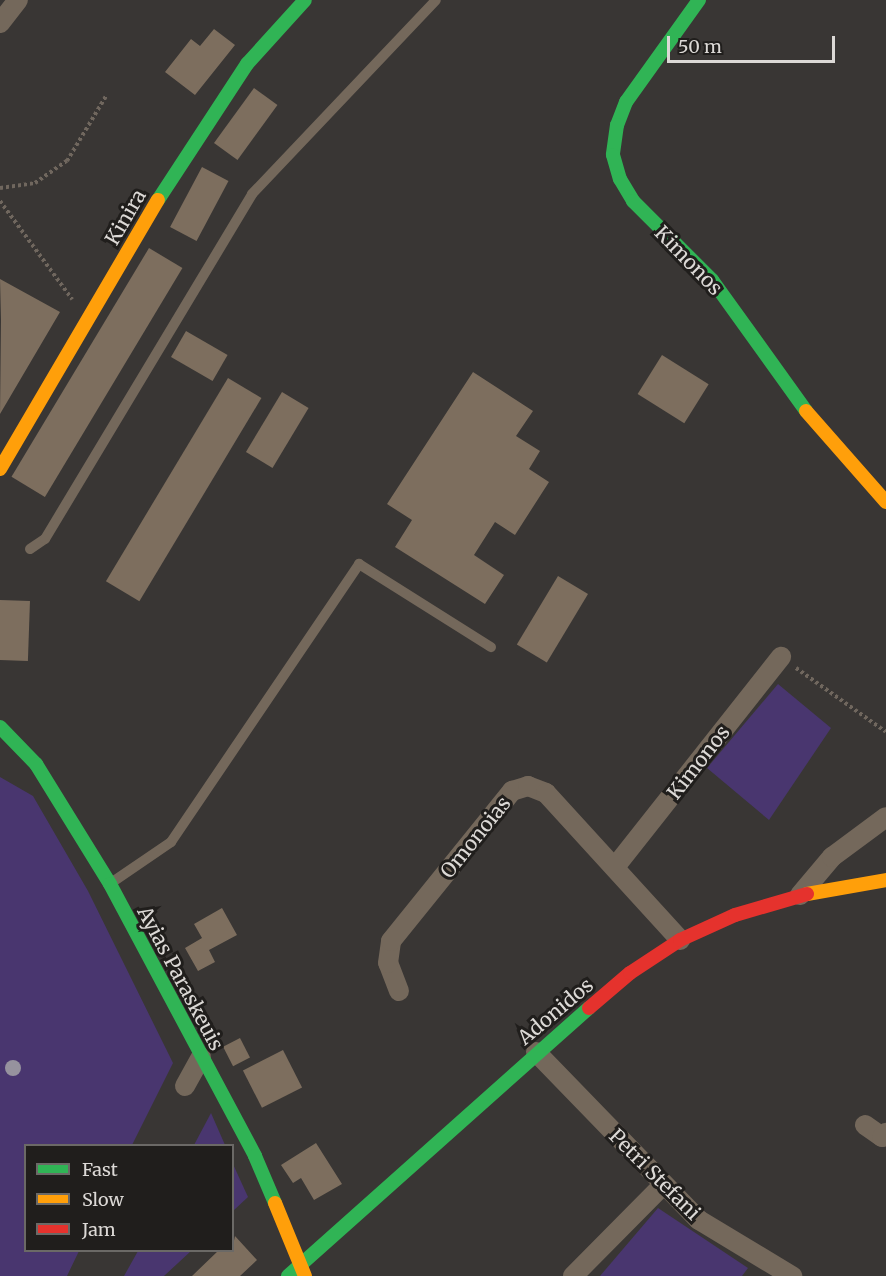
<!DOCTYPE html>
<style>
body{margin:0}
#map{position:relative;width:886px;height:1276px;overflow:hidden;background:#393634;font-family:Merriweather,serif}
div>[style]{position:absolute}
.green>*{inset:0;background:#49366f}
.building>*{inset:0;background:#7d6e5e;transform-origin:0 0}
.path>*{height:4px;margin-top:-2px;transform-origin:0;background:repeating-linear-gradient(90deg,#70675e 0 3px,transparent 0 6px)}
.lane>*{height:10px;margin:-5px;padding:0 5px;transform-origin:5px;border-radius:5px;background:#74685b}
.street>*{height:20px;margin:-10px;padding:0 10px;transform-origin:10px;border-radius:10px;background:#74685b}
.fast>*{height:14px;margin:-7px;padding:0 7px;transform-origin:7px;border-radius:7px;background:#30b455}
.slow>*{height:14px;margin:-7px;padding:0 7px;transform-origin:7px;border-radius:7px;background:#ff9f0a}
.jam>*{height:14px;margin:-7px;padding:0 7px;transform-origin:7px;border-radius:7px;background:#e5322d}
.trees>*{width:16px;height:16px;margin:-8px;border-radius:50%;background:#96929e}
span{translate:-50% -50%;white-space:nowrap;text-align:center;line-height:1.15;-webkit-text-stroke:6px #201e1c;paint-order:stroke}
.street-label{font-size:20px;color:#dcd9d6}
.legend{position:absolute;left:24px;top:1144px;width:210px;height:108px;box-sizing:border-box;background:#201e1c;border:2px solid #6b6966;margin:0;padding:8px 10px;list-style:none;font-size:18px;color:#dcd9d6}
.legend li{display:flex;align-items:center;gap:12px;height:30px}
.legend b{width:30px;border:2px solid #6b6966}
.scale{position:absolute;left:667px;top:36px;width:168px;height:27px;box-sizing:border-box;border:3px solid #dcd9d6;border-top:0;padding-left:8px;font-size:18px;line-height:21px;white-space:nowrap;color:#dcd9d6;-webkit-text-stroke:4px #201e1c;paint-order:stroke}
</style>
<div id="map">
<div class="green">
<div style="clip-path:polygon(778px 684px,831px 728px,769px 820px,707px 768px)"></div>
<div style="clip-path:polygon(0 777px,33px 796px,88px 891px,173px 1063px,132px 1145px,26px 1146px,26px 1250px,79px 1251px,67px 1276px,0 1276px)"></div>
<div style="clip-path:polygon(211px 1113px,225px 1145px,194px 1145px)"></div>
<div style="clip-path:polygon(232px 1162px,248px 1197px,233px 1211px,232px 1211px)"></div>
<div style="clip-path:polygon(658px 1208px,748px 1268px,742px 1276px,600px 1276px)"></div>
<div style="clip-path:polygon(138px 1251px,138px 1250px,191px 1251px,164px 1276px,124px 1276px)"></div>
</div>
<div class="building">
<div style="clip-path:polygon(214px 29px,235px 45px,195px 95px,165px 72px,191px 39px,200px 46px)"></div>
<div style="left:254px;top:88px;width:29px;height:68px;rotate:36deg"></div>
<div style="left:202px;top:167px;width:30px;height:68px;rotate:28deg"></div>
<div style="left:149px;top:248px;width:39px;height:267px;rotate:31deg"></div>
<div style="clip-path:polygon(0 279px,60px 312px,0 414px,1px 320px)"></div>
<div style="left:186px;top:331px;width:48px;height:30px;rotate:30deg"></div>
<div style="left:662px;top:355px;width:55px;height:46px;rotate:32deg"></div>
<div style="clip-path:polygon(473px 372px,533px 411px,516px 436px,540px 451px,529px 469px,549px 482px,515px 535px,495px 522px,474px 555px,504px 575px,485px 604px,395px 547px,412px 520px,387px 504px)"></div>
<div style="left:228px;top:378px;width:39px;height:237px;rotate:31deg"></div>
<div style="left:282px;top:392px;width:31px;height:70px;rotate:31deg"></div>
<div style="left:558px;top:576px;width:35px;height:80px;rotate:31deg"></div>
<div style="left:0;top:600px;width:30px;height:60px;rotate:2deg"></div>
<div style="clip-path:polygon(222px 908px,237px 935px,209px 950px,215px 962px,198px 971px,185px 948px,202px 938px,194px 924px)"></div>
<div style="left:240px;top:1038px;width:22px;height:19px;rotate:63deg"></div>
<div style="left:283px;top:1050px;width:42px;height:45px;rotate:63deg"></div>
<div style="clip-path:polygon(316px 1143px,342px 1184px,314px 1200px,301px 1178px,293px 1183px,281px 1165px)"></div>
<div style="clip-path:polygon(235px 1236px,257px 1260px,240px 1276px,192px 1276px,219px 1250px,232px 1250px)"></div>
</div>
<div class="path">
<div style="left:0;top:188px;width:35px;rotate:-8deg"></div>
<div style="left:35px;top:183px;width:39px;rotate:-35deg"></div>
<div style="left:67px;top:161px;width:76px;rotate:-59deg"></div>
<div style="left:0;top:201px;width:122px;rotate:53.7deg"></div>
<div style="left:796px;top:668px;width:110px;rotate:35.4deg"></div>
</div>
<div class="lane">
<div style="left:30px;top:549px;width:18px;rotate:-34deg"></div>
<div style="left:45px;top:539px;width:402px;rotate:-59deg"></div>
<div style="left:252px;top:194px;width:267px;rotate:-46.5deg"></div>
<div style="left:111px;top:883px;width:73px;rotate:-34.3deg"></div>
<div style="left:171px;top:842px;width:336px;rotate:-55.9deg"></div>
<div style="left:359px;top:564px;width:156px;rotate:32.2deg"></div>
</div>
<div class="street">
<div style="left:0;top:23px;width:29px;rotate:-52deg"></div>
<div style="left:615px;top:867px;width:268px;rotate:-51.7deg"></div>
<div style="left:800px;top:895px;width:50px;rotate:-49.9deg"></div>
<div style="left:832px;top:857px;width:67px;rotate:-36.5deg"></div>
<div style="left:399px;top:991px;width:30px;rotate:-111deg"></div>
<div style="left:388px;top:963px;width:22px;rotate:-82deg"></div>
<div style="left:391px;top:941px;width:193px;rotate:-51.1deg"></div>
<div style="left:512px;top:791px;width:17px;rotate:-17deg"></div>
<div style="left:528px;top:786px;width:19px;rotate:21deg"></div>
<div style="left:546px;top:793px;width:199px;rotate:47.6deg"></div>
<div style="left:536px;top:1052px;width:234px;rotate:45.9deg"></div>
<div style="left:699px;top:1220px;width:109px;rotate:31.1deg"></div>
<div style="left:185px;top:1086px;width:33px;rotate:-61deg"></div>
<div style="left:865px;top:1125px;width:21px;rotate:35deg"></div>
<div style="left:882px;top:1137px;width:6px;rotate:-45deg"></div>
<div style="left:573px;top:1276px;width:127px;rotate:-45.3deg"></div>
</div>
<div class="fast">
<div style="left:699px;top:0;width:125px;rotate:125.6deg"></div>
<div style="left:626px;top:102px;width:25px;rotate:111deg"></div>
<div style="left:617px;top:125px;width:30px;rotate:98deg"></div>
<div style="left:613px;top:155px;width:25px;rotate:74deg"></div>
<div style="left:620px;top:179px;width:26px;rotate:59deg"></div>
<div style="left:633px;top:201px;width:112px;rotate:45deg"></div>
<div style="left:712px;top:280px;width:161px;rotate:54.3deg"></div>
<div style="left:158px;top:200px;width:163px;rotate:-56.8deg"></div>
<div style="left:247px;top:64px;width:86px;rotate:-47.8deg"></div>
<div style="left:0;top:727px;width:52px;rotate:45.8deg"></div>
<div style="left:36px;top:764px;width:141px;rotate:58.3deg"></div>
<div style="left:110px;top:884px;width:308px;rotate:61.9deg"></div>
<div style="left:255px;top:1156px;width:51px;rotate:66.9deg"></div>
<div style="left:288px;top:1276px;width:403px;rotate:-41.7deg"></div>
</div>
<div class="slow">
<div style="left:806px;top:411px;width:121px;rotate:48.7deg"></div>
<div style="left:0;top:469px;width:312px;rotate:-59.6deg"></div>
<div style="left:807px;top:894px;width:80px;rotate:-10deg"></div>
<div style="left:275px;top:1203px;width:79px;rotate:67.7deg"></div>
</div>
<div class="jam">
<div style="left:589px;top:1008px;width:54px;rotate:-40.5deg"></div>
<div style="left:630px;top:973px;width:60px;rotate:-33.4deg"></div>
<div style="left:680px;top:940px;width:60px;rotate:-24.4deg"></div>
<div style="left:735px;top:915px;width:75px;rotate:-16.3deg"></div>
</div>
<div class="trees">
<div style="left:13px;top:1068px"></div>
</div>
<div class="street-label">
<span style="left:125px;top:217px;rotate:-60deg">Kinira</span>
<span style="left:689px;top:260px;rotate:46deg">Kimonos</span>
<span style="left:698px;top:762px;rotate:-52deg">Kimonos</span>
<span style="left:475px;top:837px;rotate:-51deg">Omonoias</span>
<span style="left:181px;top:978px;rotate:62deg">Ayias Paraskeuis</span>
<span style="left:555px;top:1011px;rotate:-40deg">Adonidos</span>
<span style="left:655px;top:1174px;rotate:45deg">Petri Stefani</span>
</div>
<ul class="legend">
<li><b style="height:8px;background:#30b455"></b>Fast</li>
<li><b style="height:8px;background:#ff9f0a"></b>Slow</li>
<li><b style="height:8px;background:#e5322d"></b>Jam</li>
</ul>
<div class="scale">50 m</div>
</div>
